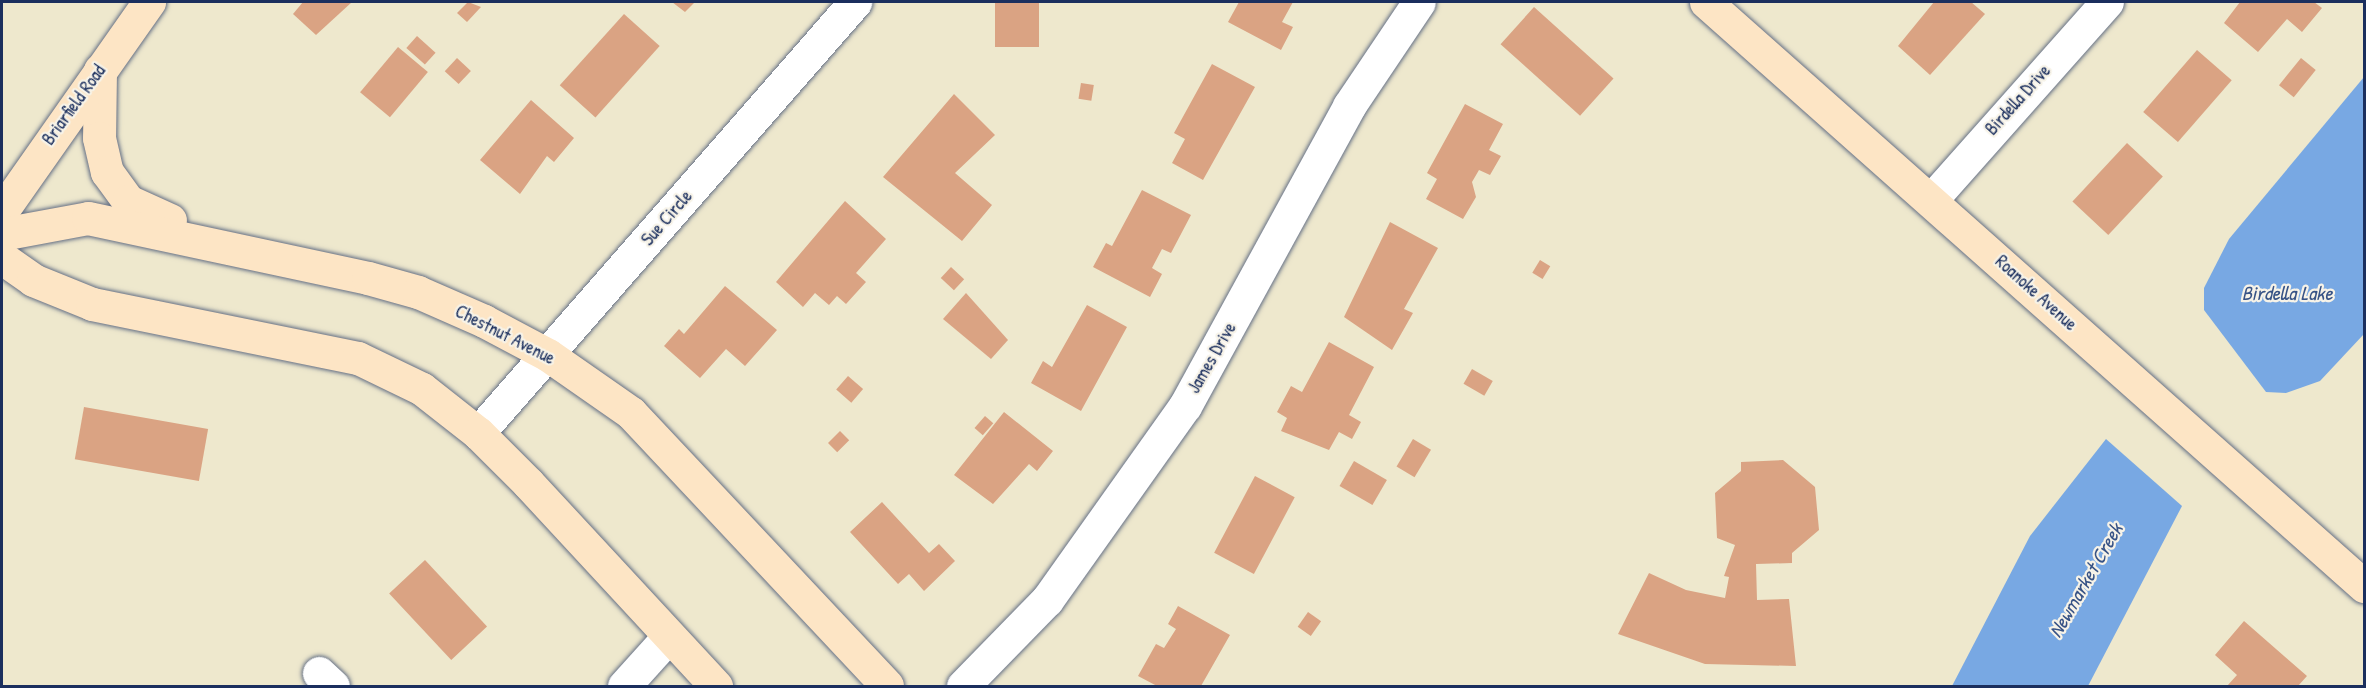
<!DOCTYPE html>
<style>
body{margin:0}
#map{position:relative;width:2366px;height:688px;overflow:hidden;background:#eee8cd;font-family:"Patrick Hand",sans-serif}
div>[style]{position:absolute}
.water>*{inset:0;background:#78a8e3}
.building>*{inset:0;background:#daa383;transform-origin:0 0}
.roads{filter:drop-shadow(0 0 2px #657085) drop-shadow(0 0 2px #657085)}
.street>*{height:33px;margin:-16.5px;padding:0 16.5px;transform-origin:16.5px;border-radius:16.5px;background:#fff}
.secondary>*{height:33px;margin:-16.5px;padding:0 16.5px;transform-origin:16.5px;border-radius:16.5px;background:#fde5c5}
span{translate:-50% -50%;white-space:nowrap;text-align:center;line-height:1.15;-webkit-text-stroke:4.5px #f7f3e8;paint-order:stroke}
.street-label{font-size:18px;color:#1b2f5e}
.water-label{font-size:20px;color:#375386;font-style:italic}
.frame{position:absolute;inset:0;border:3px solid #1b2f5e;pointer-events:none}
</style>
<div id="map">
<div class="water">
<div style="clip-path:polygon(2364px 77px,2364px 334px,2320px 381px,2286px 393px,2266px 392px,2204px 310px,2204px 288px,2229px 239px)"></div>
<div style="clip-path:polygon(2106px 439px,2182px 506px,2088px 686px,1952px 686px,2030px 536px)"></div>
</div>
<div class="building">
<div style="clip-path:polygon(303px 2px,352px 2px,316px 35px,293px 14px)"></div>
<div style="clip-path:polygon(468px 2px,481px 7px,467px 22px,457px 13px)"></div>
<div style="clip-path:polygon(672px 2px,695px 2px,685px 12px)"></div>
<div style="left:995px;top:2px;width:44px;height:45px"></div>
<div style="clip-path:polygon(1239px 2px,1293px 2px,1282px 22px,1293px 27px,1281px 50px,1228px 22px)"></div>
<div style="clip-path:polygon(1934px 2px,1971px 2px,1985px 14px,1930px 75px,1898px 46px)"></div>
<div style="clip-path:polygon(2240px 2px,2314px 2px,2322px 8px,2302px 32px,2287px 19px,2258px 52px,2224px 23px)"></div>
<div style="left:1534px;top:7px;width:107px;height:50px;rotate:42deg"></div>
<div style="left:624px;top:14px;width:48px;height:96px;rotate:42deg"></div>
<div style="left:417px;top:36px;width:25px;height:16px;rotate:42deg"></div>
<div style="left:398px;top:47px;width:39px;height:59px;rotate:40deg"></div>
<div style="left:2197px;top:50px;width:46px;height:82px;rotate:41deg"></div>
<div style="left:457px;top:58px;width:19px;height:18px;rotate:43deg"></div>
<div style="left:2301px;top:58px;width:19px;height:35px;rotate:39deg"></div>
<div style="clip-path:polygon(1212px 64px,1255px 87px,1203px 180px,1172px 163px,1185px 139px,1174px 133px)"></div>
<div style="left:1081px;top:83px;width:13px;height:16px;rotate:9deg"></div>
<div style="clip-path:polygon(954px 94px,995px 135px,955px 173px,992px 205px,962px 241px,883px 177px)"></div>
<div style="clip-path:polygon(531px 100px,574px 138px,554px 162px,547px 156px,520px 194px,480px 160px)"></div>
<div style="clip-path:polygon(1465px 104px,1503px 124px,1489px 150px,1501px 156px,1490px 175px,1479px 170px,1472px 182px,1476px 197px,1463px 219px,1426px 199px,1437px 179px,1427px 173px)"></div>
<div style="left:2127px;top:143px;width:49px;height:80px;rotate:43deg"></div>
<div style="clip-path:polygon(1142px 190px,1191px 215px,1171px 253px,1162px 249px,1152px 268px,1162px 274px,1150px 297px,1093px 267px,1106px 243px,1112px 246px)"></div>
<div style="clip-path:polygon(845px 201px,886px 239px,856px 273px,866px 282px,846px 304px,837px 296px,829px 305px,815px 293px,803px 307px,776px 282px)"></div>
<div style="clip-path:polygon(1390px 222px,1438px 248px,1404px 309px,1413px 313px,1392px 350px,1344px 317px)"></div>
<div style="left:1540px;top:260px;width:12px;height:15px;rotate:31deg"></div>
<div style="left:951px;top:267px;width:18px;height:15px;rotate:43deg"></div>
<div style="clip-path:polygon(725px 286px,777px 330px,745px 366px,726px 349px,700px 378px,664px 346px,679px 329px,684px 334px)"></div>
<div style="clip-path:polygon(966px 293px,1008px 340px,991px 359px,943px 319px)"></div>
<div style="clip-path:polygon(1087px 305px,1127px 327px,1081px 411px,1031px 383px,1043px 361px,1052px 367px)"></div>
<div style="clip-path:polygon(1329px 342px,1374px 367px,1349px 415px,1361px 422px,1352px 439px,1339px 432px,1329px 450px,1281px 431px,1287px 418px,1277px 412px,1291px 386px,1302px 392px)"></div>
<div style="left:1472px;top:369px;width:24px;height:17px;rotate:30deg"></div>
<div style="left:848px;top:376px;width:20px;height:18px;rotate:41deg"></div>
<div style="left:84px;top:407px;width:126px;height:53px;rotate:10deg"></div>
<div style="clip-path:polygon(1004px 412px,1053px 451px,1037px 471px,1029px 464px,993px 504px,954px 475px)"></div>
<div style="left:985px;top:416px;width:11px;height:16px;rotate:41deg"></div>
<div style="left:840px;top:431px;width:13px;height:17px;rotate:45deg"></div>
<div style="left:1413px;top:439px;width:21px;height:32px;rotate:31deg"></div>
<div style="clip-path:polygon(1783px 460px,1815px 487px,1819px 530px,1792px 553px,1792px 563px,1756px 564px,1757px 600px,1789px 599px,1796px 666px,1705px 664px,1618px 634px,1649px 573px,1686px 590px,1725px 598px,1729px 577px,1724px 576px,1735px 545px,1717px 538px,1715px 493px,1741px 471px,1741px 462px)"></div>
<div style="left:1354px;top:461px;width:38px;height:29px;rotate:30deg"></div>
<div style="left:1255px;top:476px;width:45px;height:87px;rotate:28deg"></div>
<div style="clip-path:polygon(882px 502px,929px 553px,939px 544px,955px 561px,924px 591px,909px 574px,898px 584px,850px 532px)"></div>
<div style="left:425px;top:560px;width:91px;height:49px;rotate:47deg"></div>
<div style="clip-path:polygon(1178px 606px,1230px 635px,1201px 686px,1157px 686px,1138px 676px,1156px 644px,1164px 648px,1176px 629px,1168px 624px)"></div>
<div style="left:1308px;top:612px;width:16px;height:18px;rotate:35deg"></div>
<div style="clip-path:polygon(2244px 621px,2307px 676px,2298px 686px,2227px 686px,2237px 675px,2215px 655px)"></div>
</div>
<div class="roads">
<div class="street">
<div style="left:1931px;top:200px;width:265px;rotate:-48.4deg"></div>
<div style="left:478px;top:433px;width:573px;rotate:-48.82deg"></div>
<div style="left:319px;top:673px;width:19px;rotate:43deg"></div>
<div style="left:624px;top:686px;width:67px;rotate:-48deg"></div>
<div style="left:963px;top:686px;width:120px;rotate:-45.7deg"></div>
<div style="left:1047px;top:600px;width:238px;rotate:-54.6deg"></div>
<div style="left:1185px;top:406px;width:342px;rotate:-61.3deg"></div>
<div style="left:1349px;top:106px;width:125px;rotate:-56.1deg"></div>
</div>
<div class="secondary">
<div style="left:1706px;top:2px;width:880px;rotate:41.59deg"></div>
<div style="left:100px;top:70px;width:68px;rotate:90.8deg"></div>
<div style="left:99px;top:138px;width:35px;rotate:77deg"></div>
<div style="left:107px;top:172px;width:36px;rotate:54deg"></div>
<div style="left:128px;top:201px;width:46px;rotate:24.3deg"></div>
<div style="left:2px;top:211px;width:256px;rotate:-54.9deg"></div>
<div style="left:2px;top:234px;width:87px;rotate:-10.5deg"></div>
<div style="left:88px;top:218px;width:286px;rotate:12.1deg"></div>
<div style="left:368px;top:278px;width:52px;rotate:15.6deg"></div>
<div style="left:418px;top:292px;width:72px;rotate:23.7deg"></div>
<div style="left:484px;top:321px;width:72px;rotate:28deg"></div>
<div style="left:548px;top:355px;width:101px;rotate:34.9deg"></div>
<div style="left:631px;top:413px;width:374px;rotate:46.8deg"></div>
<div style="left:2px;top:258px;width:38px;rotate:35deg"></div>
<div style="left:33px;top:280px;width:64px;rotate:22.1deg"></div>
<div style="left:92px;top:304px;width:271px;rotate:11.5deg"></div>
<div style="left:358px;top:358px;width:71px;rotate:25.8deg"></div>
<div style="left:422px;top:389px;width:71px;rotate:38.2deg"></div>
<div style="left:478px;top:433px;width:71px;rotate:45deg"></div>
<div style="left:528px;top:483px;width:277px;rotate:47.2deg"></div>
</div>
</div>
<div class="street-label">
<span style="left:2018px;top:100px;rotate:-48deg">Birdella Drive</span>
<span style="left:74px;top:105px;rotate:-54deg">Briarfield Road</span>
<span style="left:667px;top:218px;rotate:-49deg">Sue Circle</span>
<span style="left:2036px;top:293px;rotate:42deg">Roanoke Avenue</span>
<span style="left:505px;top:335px;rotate:27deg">Chestnut Avenue</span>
<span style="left:1212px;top:358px;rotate:-60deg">James Drive</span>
</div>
<div class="water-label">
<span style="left:2287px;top:292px">Birdella Lake</span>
<span style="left:2085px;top:580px;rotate:-60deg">Newmarket Creek</span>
</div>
<div class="frame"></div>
</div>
